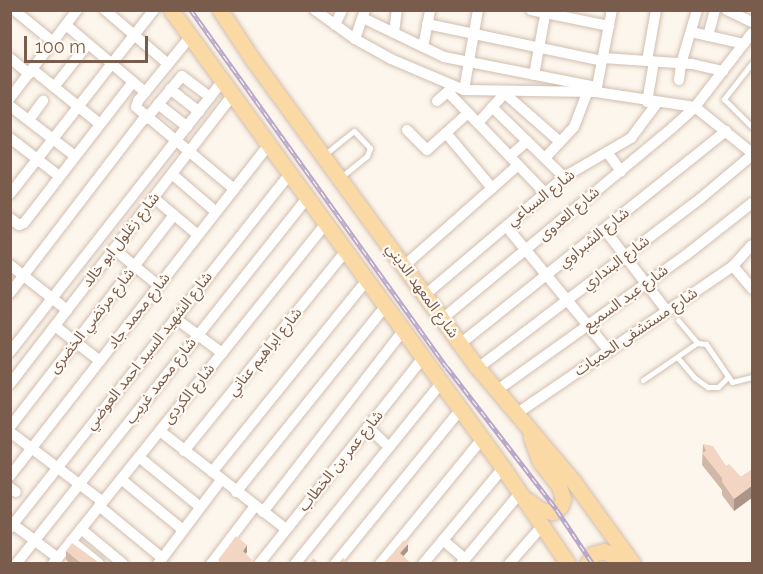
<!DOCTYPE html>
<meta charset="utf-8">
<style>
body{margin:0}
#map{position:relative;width:763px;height:574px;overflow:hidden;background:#fdf6ec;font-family:Raleway,"Noto Sans Arabic",sans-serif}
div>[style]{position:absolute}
.roads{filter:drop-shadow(0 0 2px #d1beb0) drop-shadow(0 0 2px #d1beb0)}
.lane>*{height:5px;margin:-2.5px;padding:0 2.5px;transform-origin:2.5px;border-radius:2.5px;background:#fff}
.street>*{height:10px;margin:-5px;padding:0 5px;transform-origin:5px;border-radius:5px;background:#fff}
.primary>*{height:15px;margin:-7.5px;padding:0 7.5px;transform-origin:7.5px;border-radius:7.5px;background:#fbd9a5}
.rail>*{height:4.5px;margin-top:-2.25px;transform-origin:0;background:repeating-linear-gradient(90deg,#fffaf3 0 7px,#b9a8c9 0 14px);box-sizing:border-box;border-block:2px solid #b9a8c9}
.wall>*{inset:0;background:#d1b7a8}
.shaded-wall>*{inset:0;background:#aa9588}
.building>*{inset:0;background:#f3d5c3}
span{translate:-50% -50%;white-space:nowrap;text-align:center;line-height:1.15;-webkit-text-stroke:4.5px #fffaf3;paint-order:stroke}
.street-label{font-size:15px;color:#7a5c4d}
.frame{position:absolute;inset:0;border:12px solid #7a5c4d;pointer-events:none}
.scale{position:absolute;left:24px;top:36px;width:124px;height:27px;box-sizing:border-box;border:3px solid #7a5c4d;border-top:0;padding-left:8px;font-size:18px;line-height:21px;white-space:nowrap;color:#7a5c4d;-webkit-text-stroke:4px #fffaf3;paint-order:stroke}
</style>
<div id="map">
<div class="roads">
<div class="lane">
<div style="left:752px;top:63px;width:46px;rotate:127.9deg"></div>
<div style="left:724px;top:99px;width:40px;rotate:45deg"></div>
<div style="left:324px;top:155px;width:38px;rotate:-39deg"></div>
<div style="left:354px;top:131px;width:23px;rotate:47deg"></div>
<div style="left:370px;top:148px;width:9px;rotate:111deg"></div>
<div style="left:367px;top:156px;width:33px;rotate:141deg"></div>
<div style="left:678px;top:320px;width:30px;rotate:50deg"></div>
<div style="left:697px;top:343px;width:9px;rotate:6deg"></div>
<div style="left:706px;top:344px;width:46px;rotate:55.6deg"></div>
<div style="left:732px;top:382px;width:21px;rotate:-14deg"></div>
<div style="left:678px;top:358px;width:26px;rotate:50deg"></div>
<div style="left:695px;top:378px;width:16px;rotate:35deg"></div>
<div style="left:708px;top:387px;width:10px"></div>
<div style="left:718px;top:387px;width:14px;rotate:-45deg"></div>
<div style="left:643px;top:380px;width:65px;rotate:-34.4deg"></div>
</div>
<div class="street">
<div style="left:14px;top:10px;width:50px;rotate:39.4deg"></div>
<div style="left:105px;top:10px;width:83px;rotate:40.6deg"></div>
<div style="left:315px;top:10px;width:49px;rotate:35.9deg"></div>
<div style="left:355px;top:39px;width:41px;rotate:29.1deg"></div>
<div style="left:391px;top:59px;width:79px;rotate:23deg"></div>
<div style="left:464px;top:90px;width:132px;rotate:0.9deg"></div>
<div style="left:596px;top:92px;width:100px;rotate:8.6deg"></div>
<div style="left:695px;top:107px;width:73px;rotate:38.9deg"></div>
<div style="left:531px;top:10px;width:80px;rotate:11.6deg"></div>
<div style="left:727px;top:10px;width:28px;rotate:26deg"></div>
<div style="left:363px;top:18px;width:90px;rotate:25.7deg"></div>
<div style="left:444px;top:57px;width:156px;rotate:11.1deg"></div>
<div style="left:427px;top:24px;width:179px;rotate:11.9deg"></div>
<div style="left:66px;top:25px;width:104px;rotate:40.3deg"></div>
<div style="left:335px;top:25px;width:17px;rotate:-65deg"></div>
<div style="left:691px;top:32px;width:54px;rotate:12.8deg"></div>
<div style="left:394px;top:33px;width:23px;rotate:-83deg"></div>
<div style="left:708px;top:36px;width:27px;rotate:-75deg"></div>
<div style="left:190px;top:37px;width:82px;rotate:129.1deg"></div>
<div style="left:138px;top:101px;width:6px;rotate:108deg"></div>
<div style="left:136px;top:107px;width:128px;rotate:39.9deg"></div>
<div style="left:355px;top:39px;width:31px;rotate:-71deg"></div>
<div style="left:423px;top:47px;width:38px;rotate:-79deg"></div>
<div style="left:10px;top:58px;width:25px;rotate:40deg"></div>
<div style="left:603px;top:58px;width:89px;rotate:3.9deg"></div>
<div style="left:692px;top:64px;width:32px;rotate:13deg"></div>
<div style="left:647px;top:61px;width:52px;rotate:-80deg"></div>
<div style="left:32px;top:69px;width:87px;rotate:39deg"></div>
<div style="left:534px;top:75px;width:66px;rotate:-79.5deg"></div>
<div style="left:679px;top:80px;width:16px;rotate:-83deg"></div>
<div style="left:681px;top:64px;width:56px;rotate:-73.5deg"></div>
<div style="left:54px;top:87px;width:55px;rotate:-51.7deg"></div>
<div style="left:170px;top:89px;width:37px;rotate:38deg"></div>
<div style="left:464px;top:90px;width:81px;rotate:-80.1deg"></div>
<div style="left:502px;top:91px;width:77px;rotate:41.3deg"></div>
<div style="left:448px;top:92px;width:140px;rotate:46.2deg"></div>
<div style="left:596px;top:92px;width:84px;rotate:-79deg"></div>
<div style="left:10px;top:98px;width:111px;rotate:-52.7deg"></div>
<div style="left:437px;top:101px;width:20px;rotate:-41deg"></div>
<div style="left:647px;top:102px;width:41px;rotate:-80.1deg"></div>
<div style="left:158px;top:104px;width:37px;rotate:38deg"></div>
<div style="left:10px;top:106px;width:82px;rotate:37.6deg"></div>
<div style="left:492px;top:107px;width:100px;rotate:44.2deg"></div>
<div style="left:146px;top:119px;width:56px;rotate:-50.1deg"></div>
<div style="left:182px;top:76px;width:35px;rotate:37deg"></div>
<div style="left:29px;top:120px;width:24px;rotate:-54deg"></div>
<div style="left:478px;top:123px;width:40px;rotate:-48deg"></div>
<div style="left:407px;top:130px;width:28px;rotate:45deg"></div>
<div style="left:427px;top:150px;width:55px;rotate:-42.1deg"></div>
<div style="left:446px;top:133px;width:72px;rotate:50.1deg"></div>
<div style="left:10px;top:138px;width:62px;rotate:37.8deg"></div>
<div style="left:607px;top:152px;width:24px;rotate:54deg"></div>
<div style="left:510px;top:156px;width:23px;rotate:-41deg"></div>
<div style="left:545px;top:158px;width:42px;rotate:-46.9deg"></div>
<div style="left:574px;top:127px;width:39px;rotate:-69deg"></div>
<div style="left:172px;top:174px;width:58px;rotate:40.8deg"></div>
<div style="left:10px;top:194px;width:234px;rotate:-52deg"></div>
<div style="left:154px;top:198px;width:57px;rotate:40.1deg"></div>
<div style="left:10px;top:218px;width:11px;rotate:38deg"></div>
<div style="left:19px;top:225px;width:5px;rotate:-22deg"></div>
<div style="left:24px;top:223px;width:178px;rotate:-52.3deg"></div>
<div style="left:506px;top:226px;width:162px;rotate:50.5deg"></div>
<div style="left:605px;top:230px;width:102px;rotate:52.6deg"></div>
<div style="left:114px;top:249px;width:58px;rotate:39.4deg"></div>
<div style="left:10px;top:265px;width:73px;rotate:38.3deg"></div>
<div style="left:404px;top:266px;width:152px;rotate:-41.5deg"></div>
<div style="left:733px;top:266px;width:30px;rotate:50deg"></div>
<div style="left:10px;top:293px;width:222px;rotate:-52.5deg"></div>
<div style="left:425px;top:295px;width:182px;rotate:-40.3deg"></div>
<div style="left:564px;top:177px;width:78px;rotate:-30.2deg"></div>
<div style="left:631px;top:138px;width:44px;rotate:-53.4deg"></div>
<div style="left:175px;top:318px;width:59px;rotate:36.7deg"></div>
<div style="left:442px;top:319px;width:300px;rotate:-39.7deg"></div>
<div style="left:673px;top:127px;width:30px;rotate:-42deg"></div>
<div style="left:695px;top:107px;width:93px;rotate:-52.4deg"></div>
<div style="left:55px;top:326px;width:57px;rotate:37.9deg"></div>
<div style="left:460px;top:344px;width:341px;rotate:-38.7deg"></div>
<div style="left:10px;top:352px;width:343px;rotate:-51.9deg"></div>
<div style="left:478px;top:368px;width:280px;rotate:-37.3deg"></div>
<div style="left:701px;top:198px;width:67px;rotate:-40.1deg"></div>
<div style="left:10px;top:384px;width:364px;rotate:-52.4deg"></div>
<div style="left:496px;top:391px;width:234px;rotate:-35.6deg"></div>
<div style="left:686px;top:255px;width:84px;rotate:-38.2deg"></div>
<div style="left:516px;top:414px;width:263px;rotate:-34.3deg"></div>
<div style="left:733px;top:266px;width:28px;rotate:-48deg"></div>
<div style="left:10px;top:427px;width:268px;rotate:-52.3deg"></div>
<div style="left:368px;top:427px;width:29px;rotate:44deg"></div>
<div style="left:160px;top:431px;width:160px;rotate:37.9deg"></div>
<div style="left:10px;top:432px;width:116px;rotate:37deg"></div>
<div style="left:184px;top:451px;width:256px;rotate:-51deg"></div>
<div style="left:139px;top:457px;width:79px;rotate:39.3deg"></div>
<div style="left:212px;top:472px;width:245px;rotate:-51.1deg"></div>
<div style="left:10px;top:476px;width:419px;rotate:-52deg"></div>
<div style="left:121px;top:479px;width:80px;rotate:39.4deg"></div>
<div style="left:10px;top:488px;width:7px;rotate:34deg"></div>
<div style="left:236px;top:492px;width:238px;rotate:-51.2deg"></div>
<div style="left:99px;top:506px;width:82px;rotate:39.5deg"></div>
<div style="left:263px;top:512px;width:229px;rotate:-52.3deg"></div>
<div style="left:10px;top:522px;width:60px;rotate:36.9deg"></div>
<div style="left:10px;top:528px;width:450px;rotate:-51.7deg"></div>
<div style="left:81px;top:529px;width:55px;rotate:39.8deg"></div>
<div style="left:443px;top:540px;width:28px;rotate:41deg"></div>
<div style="left:71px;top:541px;width:36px;rotate:39deg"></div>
<div style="left:16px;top:564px;width:466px;rotate:-51.5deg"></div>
<div style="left:53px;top:564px;width:435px;rotate:-51.3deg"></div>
<div style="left:158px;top:564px;width:105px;rotate:-53.1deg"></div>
<div style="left:211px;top:564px;width:73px;rotate:-52.8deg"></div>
<div style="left:259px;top:564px;width:263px;rotate:-51.5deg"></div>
<div style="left:295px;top:564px;width:233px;rotate:-51.1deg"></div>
<div style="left:335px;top:564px;width:200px;rotate:-50.9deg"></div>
<div style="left:380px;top:564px;width:161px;rotate:-50.8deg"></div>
<div style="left:423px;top:564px;width:125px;rotate:-50.2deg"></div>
<div style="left:461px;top:564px;width:92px;rotate:-50.3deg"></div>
<div style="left:509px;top:564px;width:50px;rotate:-49deg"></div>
</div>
<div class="primary">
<div style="left:171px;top:10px;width:566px;rotate:54.06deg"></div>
<div style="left:503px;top:468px;width:116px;rotate:55.9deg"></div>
<div style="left:220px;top:10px;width:60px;rotate:56.6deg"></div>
<div style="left:253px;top:60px;width:381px;rotate:53.9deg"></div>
<div style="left:478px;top:368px;width:148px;rotate:49.9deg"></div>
<div style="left:573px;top:481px;width:102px;rotate:54.1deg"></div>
<div style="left:529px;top:501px;width:14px;rotate:39deg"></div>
<div style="left:540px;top:510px;width:13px;rotate:9deg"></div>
<div style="left:553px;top:512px;width:9px;rotate:-36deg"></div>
<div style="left:560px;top:507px;width:9px;rotate:-69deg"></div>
<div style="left:563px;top:499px;width:14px;rotate:-107deg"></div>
<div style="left:559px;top:486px;width:31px;rotate:-128deg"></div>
<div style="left:540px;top:462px;width:27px;rotate:-110deg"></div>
<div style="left:587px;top:564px;width:12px;rotate:-59deg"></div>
<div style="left:593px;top:554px;width:11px;rotate:-15deg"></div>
<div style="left:604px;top:551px;width:11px;rotate:27deg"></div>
<div style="left:614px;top:556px;width:10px;rotate:53deg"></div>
</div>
</div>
<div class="rail">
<div style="left:191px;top:10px;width:439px;rotate:54.4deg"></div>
<div style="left:447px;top:367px;width:180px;rotate:52.4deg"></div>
<div style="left:557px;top:510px;width:65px;rotate:56.3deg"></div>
</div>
<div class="wall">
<div style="clip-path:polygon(703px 444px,726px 466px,741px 477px,753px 469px,753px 497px,734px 511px,722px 495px,722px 490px,702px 465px)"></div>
<div style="clip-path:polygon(66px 551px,101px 564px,71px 564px,66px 560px)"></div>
</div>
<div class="shaded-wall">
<div style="clip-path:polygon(753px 485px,753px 497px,734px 511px,734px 499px)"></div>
<div style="clip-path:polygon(408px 544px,408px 551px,400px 560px,400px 553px)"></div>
<div style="clip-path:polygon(247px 545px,247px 552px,243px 558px,243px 551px)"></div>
</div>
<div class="building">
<div style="clip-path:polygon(703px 444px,713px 446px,726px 466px,729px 464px,741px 477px,753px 469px,753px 485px,734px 499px,722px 482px,722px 478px,702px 453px,706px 451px)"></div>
<div style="clip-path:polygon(236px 536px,247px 545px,243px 551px,252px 560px,249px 564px,222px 564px,218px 560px)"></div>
<div style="clip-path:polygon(404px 540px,408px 544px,400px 553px,412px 564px,387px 564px,385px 562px)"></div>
<div style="clip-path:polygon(72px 543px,101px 564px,82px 564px,66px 551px)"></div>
<div style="clip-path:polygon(313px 558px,319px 563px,318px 564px,309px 564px)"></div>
<div style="clip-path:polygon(343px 558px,351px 564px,338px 564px)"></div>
</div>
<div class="street-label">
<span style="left:541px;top:198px;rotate:-38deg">شارع السباعي</span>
<span style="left:569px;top:214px;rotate:-40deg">شارع العدوى</span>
<span style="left:594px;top:238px;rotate:-39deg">شارع الشبراوي</span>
<span style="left:121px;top:240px;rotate:-52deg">شارع زغلول ابو خالد</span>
<span style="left:616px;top:263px;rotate:-37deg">شارع البنداري</span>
<span style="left:422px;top:291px;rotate:54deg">شارع المعهد الديني</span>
<span style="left:626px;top:298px;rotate:-36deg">شارع عبد السميع</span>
<span style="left:139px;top:311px;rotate:-52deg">شارع محمد جاد</span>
<span style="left:92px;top:321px;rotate:-52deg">شارع مرتضي الخضرى</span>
<span style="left:636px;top:332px;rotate:-34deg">شارع مستشفى الحميات</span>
<span style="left:149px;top:351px;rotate:-52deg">شارع الشهيد السيد احمد العوضي</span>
<span style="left:265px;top:352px;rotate:-51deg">شارع ابراهيم عناني</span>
<span style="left:161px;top:381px;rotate:-52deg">شارع محمد غريب</span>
<span style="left:189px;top:394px;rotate:-51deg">شارع الكردى</span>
<span style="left:341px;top:461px;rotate:-51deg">شارع عمر بن الخطاب</span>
</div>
<div class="frame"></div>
<div class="scale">100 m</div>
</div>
